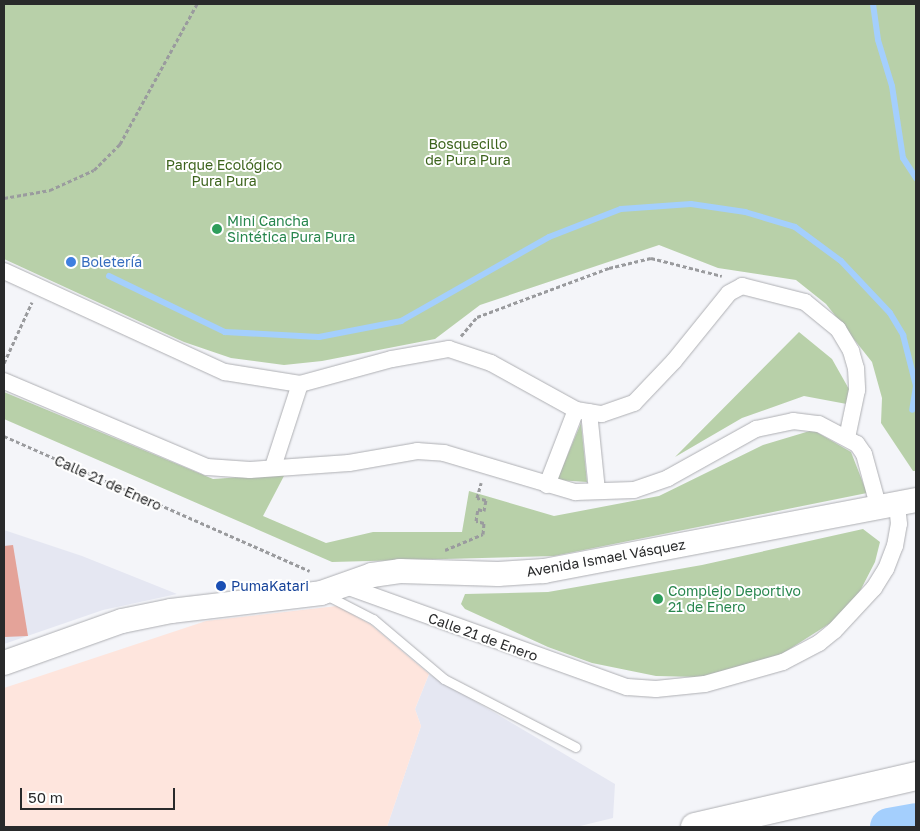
<!DOCTYPE html>
<meta charset="utf-8">
<style>
body{margin:0}
#map{position:relative;width:920px;height:831px;overflow:hidden;background:#f4f5f9;font-family:"Golos Text",sans-serif}
div>[style]{position:absolute}
.built>*{inset:0;background:#e5e7f2}
.education>*{inset:0;background:#fee5dd}
.green>*{inset:0;background:#b8d0a9}
.stream>*{height:6px;margin:-3px;padding:0 3px;transform-origin:3px;border-radius:3px;background:#a4cffd}
.river>*{height:38px;margin:-19px;padding:0 19px;transform-origin:19px;border-radius:19px;background:#a4cffd}
.building>*{inset:0;background:#e4a399}
.path>*{height:3px;margin-top:-1.5px;transform-origin:0;background:repeating-linear-gradient(90deg,#9a9b9e 0 4px,transparent 0 6.5px)}
.roads{filter:drop-shadow(0 0 1px #aeafb3) drop-shadow(0 0 1px #aeafb3)}
.service>*{height:9px;margin:-4.5px;padding:0 4.5px;transform-origin:4.5px;border-radius:4.5px;background:#fff}
.minor>*{height:16px;margin:-8px;padding:0 8px;transform-origin:8px;border-radius:8px;background:#fff}
.secondary>*{height:24px;margin:-12px;padding:0 12px;transform-origin:12px;border-radius:12px;background:#fff}
.motorway>*{height:28px;margin:-14px;padding:0 14px;transform-origin:14px;border-radius:14px;background:#fff}
.dots>*{width:14px;height:14px;translate:-50% -50%;box-sizing:border-box;border:2px solid #fff;border-radius:50%}
span{translate:-50% -50%;white-space:nowrap;text-align:center;line-height:1.15;-webkit-text-stroke:4px #fff;paint-order:stroke}
.park-label{font-size:14px;color:#3c631c}
.leisure-label{font-size:14px;color:#27864d}
.left{translate:0 -50%;text-align:left}
.shop-label{font-size:14px;color:#366cbe}
.street-label{font-size:14px;color:#292a2b}
.transit-label{font-size:14px;color:#164399}
.frame{position:absolute;inset:0;border:5px solid #292a2b;pointer-events:none}
.scale{position:absolute;left:20px;top:788px;width:155px;height:22px;box-sizing:border-box;border:2px solid #292a2b;border-top:0;padding-left:6px;font-size:15px;line-height:18px;white-space:nowrap;color:#292a2b;-webkit-text-stroke:4px #fff;paint-order:stroke}
</style>
<div id="map">
<div class="built">
<div style="clip-path:polygon(4px 530px,82px 556px,177px 594px,103px 610px,4px 644px)"></div>
<div style="clip-path:polygon(429px 674px,615px 784px,613px 818px,576px 827px,387px 827px,421px 726px,415px 709px)"></div>
</div>
<div class="education">
<div style="clip-path:polygon(337px 606px,370px 624px,429px 674px,415px 709px,421px 726px,387px 827px,4px 827px,4px 688px,206px 621px)"></div>
</div>
<div class="green">
<div style="clip-path:polygon(4px 4px,916px 4px,916px 471px,913px 471px,881px 423px,882px 398px,872px 362px,826px 304px,796px 280px,718px 268px,659px 245px,480px 305px,435px 339px,322px 361px,284px 365px,231px 358px,184px 342px,4px 259px)"></div>
<div style="clip-path:polygon(799px 332px,832px 359px,854px 398px,852px 405px,804px 396px,742px 418px,675px 457px)"></div>
<div style="clip-path:polygon(4px 392px,213px 479px,285px 474px,263px 516px,326px 543px,373px 532px,462px 532px,469px 491px,554px 516px,659px 496px,763px 445px,813px 430px,851px 452px,867px 493px,554px 556px,332px 562px,4px 419px)"></div>
<div style="clip-path:polygon(581px 423px,587px 482px,557px 480px)"></div>
<div style="clip-path:polygon(863px 529px,880px 542px,875px 562px,858px 595px,832px 622px,774px 659px,737px 671px,699px 677px,656px 676px,592px 663px,548px 647px,465px 609px,461px 604px,465px 594px,548px 592px,702px 565px)"></div>
</div>
<div class="stream">
<div style="left:873px;top:4px;width:36px;rotate:82deg"></div>
<div style="left:878px;top:40px;width:48px;rotate:73.1deg"></div>
<div style="left:892px;top:86px;width:73px;rotate:81.3deg"></div>
<div style="left:903px;top:158px;width:24px;rotate:57deg"></div>
<div style="left:109px;top:276px;width:129px;rotate:25.8deg"></div>
<div style="left:225px;top:332px;width:94px;rotate:3deg"></div>
<div style="left:319px;top:337px;width:84px;rotate:-11deg"></div>
<div style="left:401px;top:321px;width:170px;rotate:-29.6deg"></div>
<div style="left:549px;top:237px;width:77px;rotate:-21.3deg"></div>
<div style="left:621px;top:209px;width:70px;rotate:-4.1deg"></div>
<div style="left:691px;top:204px;width:55px;rotate:8.4deg"></div>
<div style="left:745px;top:212px;width:52px;rotate:16.7deg"></div>
<div style="left:795px;top:227px;width:57px;rotate:36.5deg"></div>
<div style="left:841px;top:261px;width:71px;rotate:46.7deg"></div>
<div style="left:890px;top:313px;width:26px;rotate:59deg"></div>
<div style="left:903px;top:335px;width:53px;rotate:75.7deg"></div>
<div style="left:916px;top:386px;width:24px;rotate:99deg"></div>
</div>
<div class="river">
<div style="left:889px;top:827px;width:27px;rotate:-10deg"></div>
</div>
<div class="building">
<div style="clip-path:polygon(13px 545px,28px 636px,4px 637px,4px 546px)"></div>
</div>
<div class="path">
<div style="left:4px;top:198px;width:47px;rotate:-9.9deg"></div>
<div style="left:50px;top:190px;width:48px;rotate:-24.4deg"></div>
<div style="left:94px;top:170px;width:37px;rotate:-45deg"></div>
<div style="left:120px;top:144px;width:160px;rotate:-61.2deg"></div>
<div style="left:461px;top:336px;width:25px;rotate:-50deg"></div>
<div style="left:477px;top:317px;width:141px;rotate:-20.4deg"></div>
<div style="left:609px;top:268px;width:43px;rotate:-13.4deg"></div>
<div style="left:651px;top:258px;width:73px;rotate:14.2deg"></div>
<div style="left:4px;top:363px;width:67px;rotate:-65.3deg"></div>
<div style="left:4px;top:436px;width:334px;rotate:23.8deg"></div>
<div style="left:445px;top:550px;width:41px;rotate:-22.8deg"></div>
<div style="left:483px;top:534px;width:11px;rotate:-85deg"></div>
<div style="left:484px;top:523px;width:8px;rotate:-166deg"></div>
<div style="left:476px;top:521px;width:12px;rotate:-81deg"></div>
<div style="left:478px;top:509px;width:6px;rotate:18deg"></div>
<div style="left:484px;top:511px;width:11px;rotate:-80deg"></div>
<div style="left:486px;top:500px;width:9px;rotate:-167deg"></div>
<div style="left:477px;top:498px;width:16px;rotate:-75deg"></div>
</div>
<div class="roads">
<div class="service">
<div style="left:326px;top:595px;width:53px;rotate:27.1deg"></div>
<div style="left:373px;top:619px;width:93px;rotate:40.2deg"></div>
<div style="left:444px;top:679px;width:148px;rotate:27.3deg"></div>
</div>
<div class="minor">
<div style="left:4px;top:271px;width:243px;rotate:24.6deg"></div>
<div style="left:225px;top:372px;width:76px;rotate:9.1deg"></div>
<div style="left:300px;top:384px;width:95px;rotate:-15.2deg"></div>
<div style="left:392px;top:359px;width:58px;rotate:-10deg"></div>
<div style="left:449px;top:349px;width:44px;rotate:18.4deg"></div>
<div style="left:491px;top:363px;width:97px;rotate:28.9deg"></div>
<div style="left:576px;top:410px;width:26px;rotate:9deg"></div>
<div style="left:602px;top:414px;width:34px;rotate:-19deg"></div>
<div style="left:634px;top:403px;width:58px;rotate:-46.4deg"></div>
<div style="left:674px;top:361px;width:87px;rotate:-51deg"></div>
<div style="left:729px;top:293px;width:15px;rotate:-28deg"></div>
<div style="left:742px;top:286px;width:65px;rotate:14.3deg"></div>
<div style="left:805px;top:302px;width:43px;rotate:39.3deg"></div>
<div style="left:838px;top:329px;width:26px;rotate:59deg"></div>
<div style="left:851px;top:351px;width:18px;rotate:74deg"></div>
<div style="left:856px;top:368px;width:22px;rotate:87deg"></div>
<div style="left:857px;top:390px;width:49px;rotate:101.8deg"></div>
<div style="left:4px;top:381px;width:220px;rotate:23deg"></div>
<div style="left:207px;top:467px;width:43px;rotate:4deg"></div>
<div style="left:250px;top:470px;width:99px;rotate:-4deg"></div>
<div style="left:349px;top:463px;width:69px;rotate:-10deg"></div>
<div style="left:417px;top:451px;width:27px;rotate:4deg"></div>
<div style="left:444px;top:453px;width:137px;rotate:16.6deg"></div>
<div style="left:575px;top:492px;width:59px;rotate:-1.9deg"></div>
<div style="left:634px;top:490px;width:36px;rotate:-19deg"></div>
<div style="left:668px;top:478px;width:101px;rotate:-29.1deg"></div>
<div style="left:756px;top:429px;width:38px;rotate:-12deg"></div>
<div style="left:793px;top:421px;width:26px;rotate:7deg"></div>
<div style="left:819px;top:424px;width:43px;rotate:27.8deg"></div>
<div style="left:857px;top:444px;width:12px;rotate:55deg"></div>
<div style="left:864px;top:454px;width:57px;rotate:74.7deg"></div>
<div style="left:589px;top:412px;width:79px;rotate:84.2deg"></div>
<div style="left:273px;top:467px;width:87px;rotate:-72deg"></div>
<div style="left:547px;top:485px;width:80px;rotate:-68.9deg"></div>
<div style="left:343px;top:585px;width:302px;rotate:19.8deg"></div>
<div style="left:627px;top:687px;width:29px;rotate:4deg"></div>
<div style="left:656px;top:689px;width:49px;rotate:-5.8deg"></div>
<div style="left:705px;top:684px;width:81px;rotate:-15.8deg"></div>
<div style="left:783px;top:662px;width:41px;rotate:-27.8deg"></div>
<div style="left:819px;top:643px;width:19px;rotate:-39deg"></div>
<div style="left:834px;top:631px;width:59px;rotate:-47.1deg"></div>
<div style="left:874px;top:588px;width:22px;rotate:-58deg"></div>
<div style="left:886px;top:569px;width:25px;rotate:-69deg"></div>
<div style="left:895px;top:546px;width:22px;rotate:-80deg"></div>
<div style="left:899px;top:524px;width:19px;rotate:-96deg"></div>
</div>
<div class="secondary">
<div style="left:4px;top:663px;width:125px;rotate:-19.6deg"></div>
<div style="left:122px;top:621px;width:50px;rotate:-11.5deg"></div>
<div style="left:171px;top:611px;width:151px;rotate:-6.8deg"></div>
<div style="left:321px;top:593px;width:54px;rotate:-19.4deg"></div>
<div style="left:372px;top:575px;width:28px;rotate:-8deg"></div>
<div style="left:400px;top:571px;width:98px;rotate:1.8deg"></div>
<div style="left:498px;top:574px;width:46px;rotate:-3.7deg"></div>
<div style="left:544px;top:571px;width:379px;rotate:-10.8deg"></div>
</div>
<div class="motorway">
<div style="left:695px;top:827px;width:227px;rotate:-13deg"></div>
</div>
</div>
<div class="dots">
<div style="left:217px;top:229px;background:#2e9e5b"></div>
<div style="left:71px;top:262px;background:#3f7fe0"></div>
<div style="left:221px;top:586px;background:#1a4fb4"></div>
<div style="left:658px;top:599px;background:#2e9e5b"></div>
</div>
<div class="park-label">
<span style="left:468px;top:152px">Bosquecillo<br>de Pura Pura</span>
<span style="left:224px;top:173px">Parque Ecológico<br>Pura Pura</span>
</div>
<div class="leisure-label">
<span class="left" style="left:227px;top:229px">Mini Cancha<br>Sintética Pura Pura</span>
<span class="left" style="left:668px;top:599px">Complejo Deportivo<br>21 de Enero</span>
</div>
<div class="shop-label">
<span class="left" style="left:81px;top:262px">Boletería</span>
</div>
<div class="street-label">
<span style="left:108px;top:483px;rotate:24deg">Calle 21 de Enero</span>
<span style="left:606px;top:558px;rotate:-10deg">Avenida Ismael Vásquez</span>
<span style="left:483px;top:637px;rotate:20deg">Calle 21 de Enero</span>
</div>
<div class="transit-label">
<span class="left" style="left:231px;top:586px">PumaKatari</span>
</div>
<div class="frame"></div>
<div class="scale">50 m</div>
</div>
